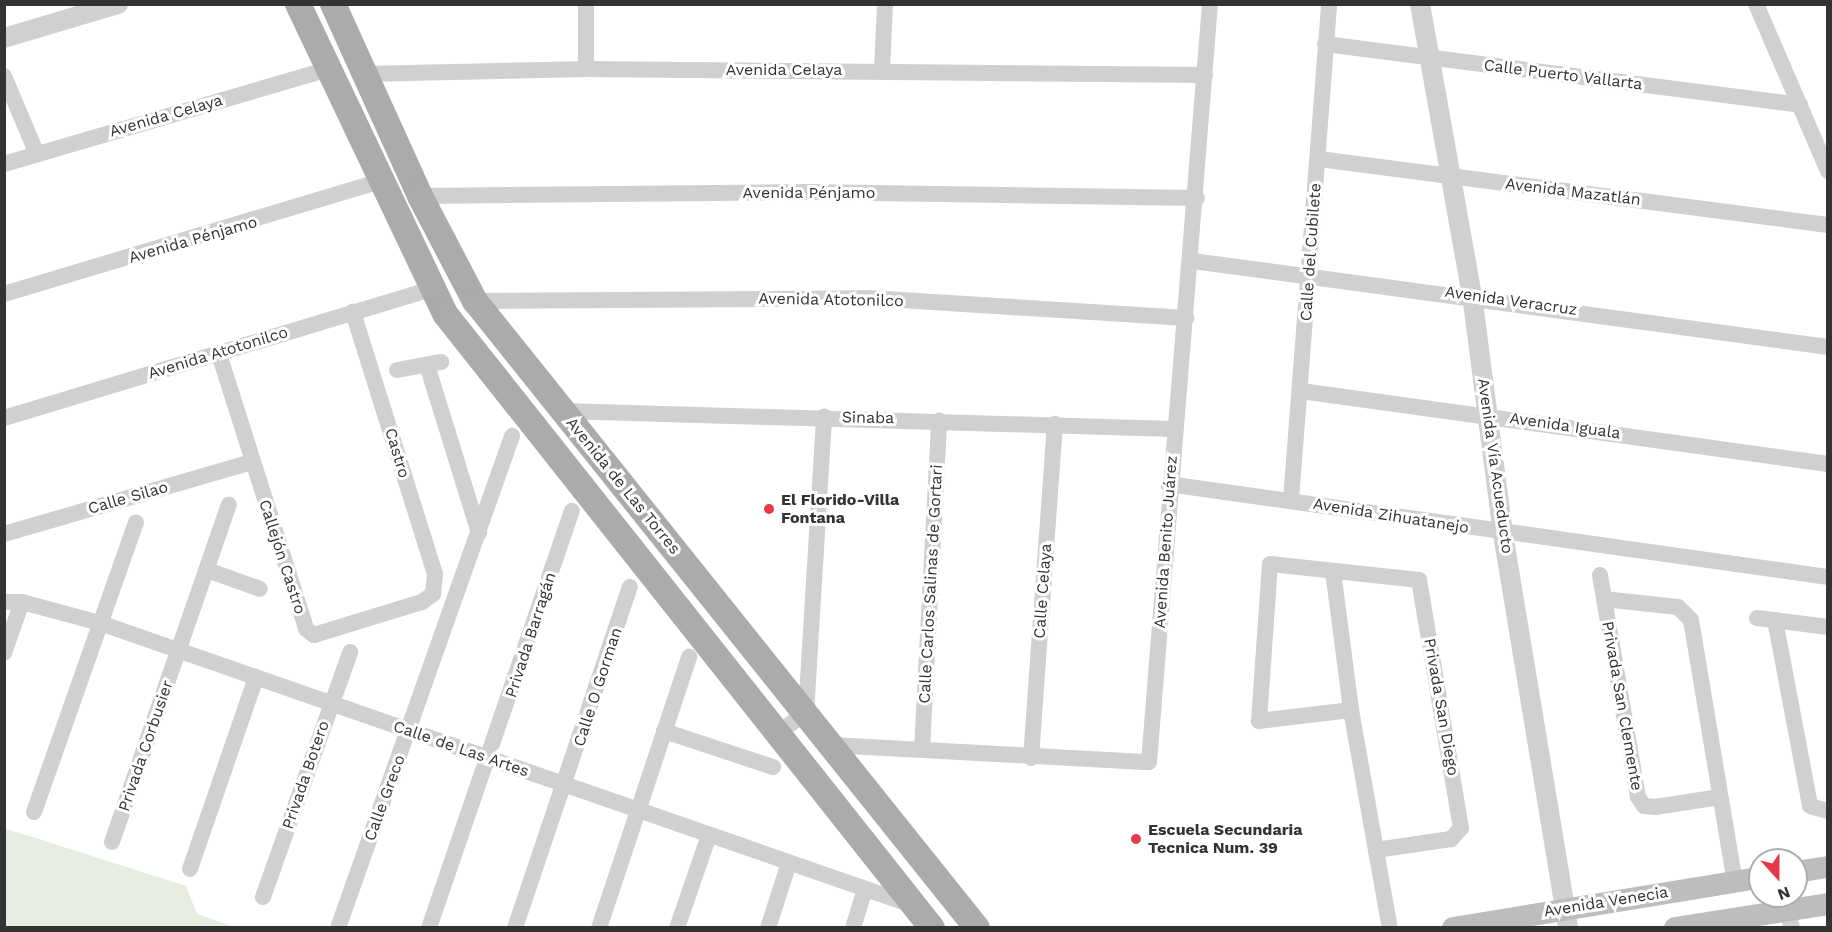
<!DOCTYPE html>
<meta charset="utf-8">
<style>
body{margin:0}
#map{position:relative;width:1832px;height:932px;overflow:hidden;background:#fff;font-family:"Work Sans",sans-serif}
div>[style]{position:absolute}
.green>*{inset:0;background:#e6ecdf}
.minor>*{height:16px;margin:-8px;padding:0 8px;transform-origin:8px;border-radius:8px;background:#d0d0d0}
.tertiary>*{height:20px;margin:-10px;padding:0 10px;transform-origin:10px;border-radius:10px;background:#d0d0d0}
.secondary>*{height:22px;margin:-11px;padding:0 11px;transform-origin:11px;border-radius:11px;background:#bdbdbd}
.primary>*{height:26px;margin:-13px;padding:0 13px;transform-origin:13px;border-radius:13px;background:#ababab}
.dots>*{width:16px;height:16px;translate:-50% -50%;box-sizing:border-box;border:3px solid #fff;border-radius:50%}
span{translate:-50% -50%;white-space:nowrap;text-align:center;line-height:1.15;-webkit-text-stroke:6px #fff;paint-order:stroke}
.street-label{font-size:16px;color:#333}
.poi-label{font-size:16px;color:#333;font-weight:700}
.left{translate:0 -50%;text-align:left}
.frame{position:absolute;inset:0;border:6px solid #333;pointer-events:none}
.north{position:absolute;left:1748px;top:848px;width:60px;height:60px;box-sizing:border-box;background:#fff;border:2px solid #adadad;border-radius:50%;rotate:159deg;font-size:16px;font-weight:700;line-height:24px;text-align:center;color:#333}
.north::after{content:'';display:block;margin:auto;width:21px;height:27px;background:#e63946;clip-path:polygon(50% 0,100% 100%,50% 72%,0 100%)}
</style>
<div id="map">
<div class="green">
<div style="clip-path:polygon(4px 828px,186px 886px,197px 914px,235px 927px,5px 927px)"></div>
</div>
<div class="minor">
<div style="left:586px;top:4px;width:65px;rotate:90deg"></div>
<div style="left:1756px;top:4px;width:182px;rotate:66.7deg"></div>
<div style="left:1325px;top:44px;width:479px;rotate:7.3deg"></div>
<div style="left:882px;top:70px;width:66px;rotate:-87.4deg"></div>
<div style="left:363px;top:74px;width:223px;rotate:-1.3deg"></div>
<div style="left:586px;top:69px;width:619px;rotate:0.56deg"></div>
<div style="left:4px;top:76px;width:85px;rotate:67.1deg"></div>
<div style="left:1319px;top:159px;width:513px;rotate:7.39deg"></div>
<div style="left:4px;top:164px;width:338px;rotate:-16.3deg"></div>
<div style="left:420px;top:196px;width:389px;rotate:-0.6deg"></div>
<div style="left:809px;top:192px;width:388px;rotate:0.9deg"></div>
<div style="left:1193px;top:261px;width:641px;rotate:7.71deg"></div>
<div style="left:4px;top:294px;width:393px;rotate:-16.7deg"></div>
<div style="left:475px;top:301px;width:394px;rotate:-0.4deg"></div>
<div style="left:869px;top:298px;width:318px;rotate:3.6deg"></div>
<div style="left:219px;top:354px;width:288px;rotate:72.4deg"></div>
<div style="left:306px;top:629px;width:10px;rotate:37deg"></div>
<div style="left:314px;top:635px;width:113px;rotate:-17deg"></div>
<div style="left:422px;top:602px;width:14px;rotate:-36deg"></div>
<div style="left:433px;top:594px;width:20px;rotate:-84deg"></div>
<div style="left:435px;top:574px;width:275px;rotate:-107.4deg"></div>
<div style="left:427px;top:365px;width:176px;rotate:72.8deg"></div>
<div style="left:397px;top:370px;width:45px;rotate:-10.3deg"></div>
<div style="left:1301px;top:391px;width:532px;rotate:7.89deg"></div>
<div style="left:563px;top:411px;width:610px;rotate:1.69deg"></div>
<div style="left:4px;top:418px;width:447px;rotate:-16.8deg"></div>
<div style="left:1168px;top:484px;width:667px;rotate:8.02deg"></div>
<div style="left:1291px;top:500px;width:497px;rotate:-85.6deg"></div>
<div style="left:4px;top:534px;width:258px;rotate:-16.2deg"></div>
<div style="left:207px;top:570px;width:56px;rotate:19.7deg"></div>
<div style="left:1333px;top:571px;width:140px;rotate:82.6deg"></div>
<div style="left:1351px;top:710px;width:221px;rotate:79.9deg"></div>
<div style="left:1600px;top:575px;width:225px;rotate:80.3deg"></div>
<div style="left:1638px;top:797px;width:11px;rotate:56deg"></div>
<div style="left:1644px;top:806px;width:11px;rotate:5deg"></div>
<div style="left:1655px;top:807px;width:66px;rotate:-8.7deg"></div>
<div style="left:1604px;top:599px;width:74px;rotate:6.2deg"></div>
<div style="left:1678px;top:607px;width:18px;rotate:45deg"></div>
<div style="left:1691px;top:620px;width:266px;rotate:80.5deg"></div>
<div style="left:4px;top:602px;width:18px"></div>
<div style="left:22px;top:602px;width:81px;rotate:15.1deg"></div>
<div style="left:100px;top:623px;width:860px;rotate:19.15deg"></div>
<div style="left:1757px;top:618px;width:72px;rotate:7.2deg"></div>
<div style="left:1775px;top:620px;width:189px;rotate:79.3deg"></div>
<div style="left:1810px;top:806px;width:19px;rotate:16deg"></div>
<div style="left:4px;top:653px;width:54px;rotate:-70.6deg"></div>
<div style="left:1351px;top:710px;width:93px;rotate:173.2deg"></div>
<div style="left:1259px;top:721px;width:157px;rotate:-86deg"></div>
<div style="left:1270px;top:564px;width:150px;rotate:6.1deg"></div>
<div style="left:1419px;top:580px;width:252px;rotate:80.4deg"></div>
<div style="left:1461px;top:828px;width:15px;rotate:132deg"></div>
<div style="left:1451px;top:839px;width:76px;rotate:171.7deg"></div>
<div style="left:664px;top:731px;width:115px;rotate:18.3deg"></div>
<div style="left:778px;top:733px;width:34px;rotate:-36deg"></div>
<div style="left:806px;top:713px;width:297px;rotate:-86.5deg"></div>
<div style="left:831px;top:745px;width:318px;rotate:3.1deg"></div>
<div style="left:1149px;top:762px;width:760px;rotate:-85.4deg"></div>
<div style="left:922px;top:749px;width:329px;rotate:-87deg"></div>
<div style="left:1031px;top:758px;width:335px;rotate:-85.9deg"></div>
<div style="left:34px;top:812px;width:307px;rotate:-70.6deg"></div>
<div style="left:112px;top:842px;width:357px;rotate:-70.9deg"></div>
<div style="left:190px;top:869px;width:203px;rotate:-71deg"></div>
<div style="left:1780px;top:896px;width:34px;rotate:69deg"></div>
<div style="left:263px;top:897px;width:260px;rotate:-70.4deg"></div>
<div style="left:338px;top:928px;width:522px;rotate:-70.52deg"></div>
<div style="left:429px;top:928px;width:441px;rotate:-71.1deg"></div>
<div style="left:515px;top:928px;width:360px;rotate:-71.4deg"></div>
<div style="left:599px;top:928px;width:286px;rotate:-71.6deg"></div>
<div style="left:677px;top:928px;width:98px;rotate:-71deg"></div>
<div style="left:768px;top:928px;width:68px;rotate:-72.1deg"></div>
<div style="left:853px;top:928px;width:41px;rotate:-72.9deg"></div>
</div>
<div class="tertiary">
<div style="left:1420px;top:4px;width:296px;rotate:79.9deg"></div>
<div style="left:1472px;top:295px;width:241px;rotate:82.6deg"></div>
<div style="left:1503px;top:534px;width:399px;rotate:80.6deg"></div>
<div style="left:4px;top:38px;width:119px;rotate:-16.6deg"></div>
</div>
<div class="secondary">
<div style="left:1796px;top:872px;width:32px;rotate:-9deg"></div>
<div style="left:1453px;top:928px;width:311px;rotate:-9.3deg"></div>
<div style="left:1675px;top:928px;width:155px;rotate:-8.9deg"></div>
</div>
<div class="primary">
<div style="left:298px;top:4px;width:344px;rotate:64.6deg"></div>
<div style="left:446px;top:315px;width:782px;rotate:51.59deg"></div>
<div style="left:333px;top:4px;width:211px;rotate:65.6deg"></div>
<div style="left:420px;top:196px;width:119px;rotate:62.4deg"></div>
<div style="left:475px;top:301px;width:803px;rotate:51.32deg"></div>
</div>
<div class="dots">
<div style="left:769px;top:509px;background:#e63946"></div>
<div style="left:1136px;top:839px;background:#e63946"></div>
</div>
<div class="street-label">
<span style="left:784px;top:70px">Avenida Celaya</span>
<span style="left:1563px;top:75px;rotate:7deg">Calle Puerto Vallarta</span>
<span style="left:166px;top:116px;rotate:-16deg">Avenida Celaya</span>
<span style="left:1573px;top:192px;rotate:7deg">Avenida Mazatlán</span>
<span style="left:809px;top:193px">Avenida Pénjamo</span>
<span style="left:193px;top:240px;rotate:-16deg">Avenida Pénjamo</span>
<span style="left:1311px;top:252px;rotate:-86deg">Calle del Cubilete</span>
<span style="left:831px;top:300px;rotate:1deg">Avenida Atotonilco</span>
<span style="left:1511px;top:301px;rotate:8deg">Avenida Veracruz</span>
<span style="left:218px;top:353px;rotate:-17deg">Avenida Atotonilco</span>
<span style="left:868px;top:418px;rotate:1deg">Sinaba</span>
<span style="left:1565px;top:426px;rotate:8deg">Avenida Iguala</span>
<span style="left:397px;top:453px;rotate:73deg">Castro</span>
<span style="left:1495px;top:466px;rotate:82deg">Avenida Vía Acueducto</span>
<span style="left:623px;top:486px;rotate:51deg">Avenida de Las Torres</span>
<span style="left:128px;top:498px;rotate:-16deg">Calle Silao</span>
<span style="left:1391px;top:516px;rotate:9deg">Avenida Zihuatanejo</span>
<span style="left:1166px;top:542px;rotate:-86deg">Avenida Benito Juárez</span>
<span style="left:282px;top:557px;rotate:72deg">Callejón Castro</span>
<span style="left:931px;top:584px;rotate:-87deg">Calle Carlos Salinas de Gortari</span>
<span style="left:1043px;top:591px;rotate:-86deg">Calle Celaya</span>
<span style="left:531px;top:635px;rotate:-72deg">Privada Barragán</span>
<span style="left:598px;top:687px;rotate:-72deg">Calle O Gorman</span>
<span style="left:1622px;top:706px;rotate:80deg">Privada San Clemente</span>
<span style="left:1441px;top:707px;rotate:80deg">Privada San Diego</span>
<span style="left:146px;top:746px;rotate:-71deg">Privada Corbusier</span>
<span style="left:461px;top:749px;rotate:19deg">Calle de Las Artes</span>
<span style="left:306px;top:775px;rotate:-71deg">Privada Botero</span>
<span style="left:385px;top:798px;rotate:-70deg">Calle Greco</span>
<span style="left:1606px;top:902px;rotate:-9deg">Avenida Venecia</span>
</div>
<div class="poi-label">
<span class="left" style="left:781px;top:509px">El Florido-Villa<br>Fontana</span>
<span class="left" style="left:1148px;top:839px">Escuela Secundaria<br>Tecnica Num. 39</span>
</div>
<div class="frame"></div>
<div class="north">N</div>
</div>
